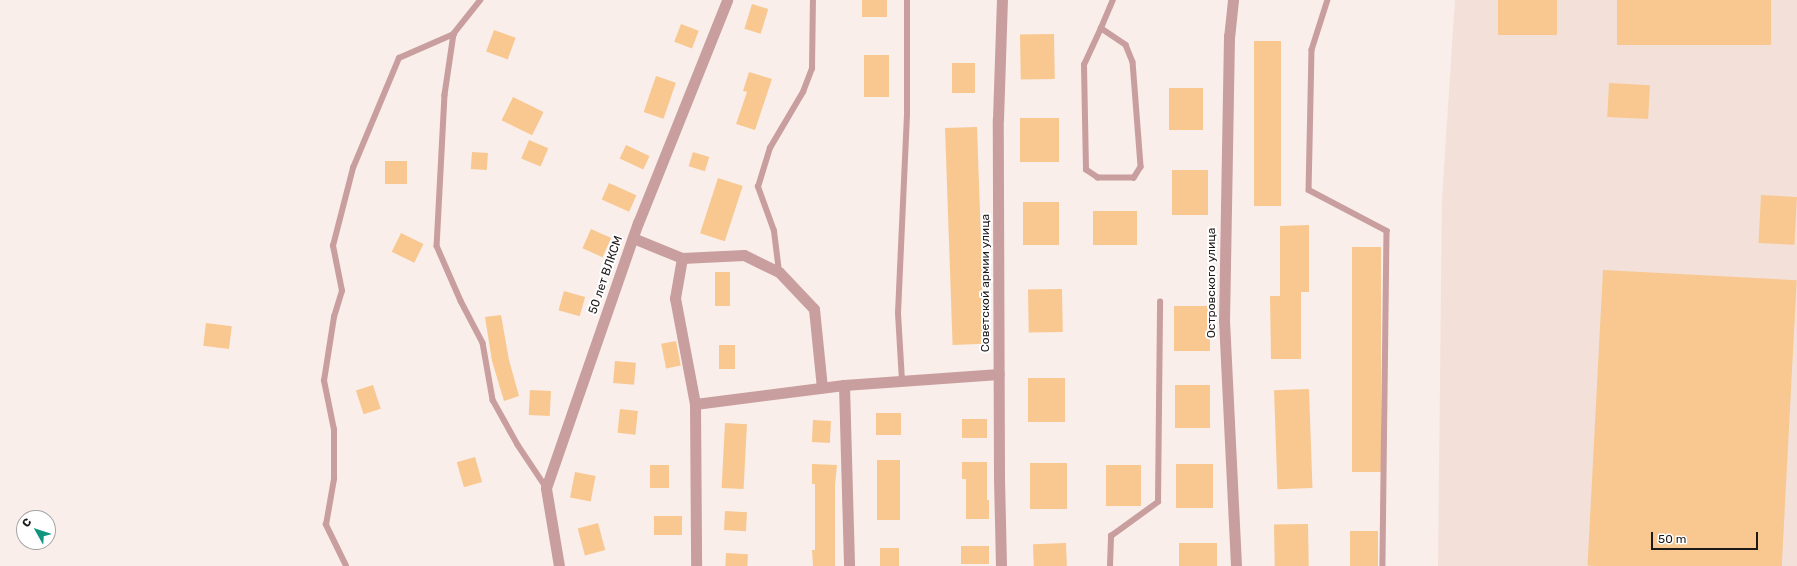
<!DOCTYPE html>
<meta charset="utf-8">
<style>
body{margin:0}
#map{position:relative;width:1797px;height:566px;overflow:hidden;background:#f9eeea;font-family:Rubik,sans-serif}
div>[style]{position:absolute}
.built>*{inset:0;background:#f3e0d9}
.building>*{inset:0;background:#f8c890;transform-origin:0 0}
.lane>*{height:5.5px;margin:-2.75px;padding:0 2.75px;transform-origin:2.75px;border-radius:2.75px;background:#c99e9f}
.street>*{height:11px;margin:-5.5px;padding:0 5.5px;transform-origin:5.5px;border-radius:5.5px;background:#c99e9f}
span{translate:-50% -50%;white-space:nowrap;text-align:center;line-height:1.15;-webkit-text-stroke:4px #fff;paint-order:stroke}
.street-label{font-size:12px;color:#1d1918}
.north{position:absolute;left:16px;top:510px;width:40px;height:40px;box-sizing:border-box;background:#fff;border:1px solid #a5a3a3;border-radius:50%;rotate:309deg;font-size:11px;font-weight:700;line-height:16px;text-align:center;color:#1d1918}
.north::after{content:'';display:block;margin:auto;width:14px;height:18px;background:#10957f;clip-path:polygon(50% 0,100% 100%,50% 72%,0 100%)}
.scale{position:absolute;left:1651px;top:532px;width:107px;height:18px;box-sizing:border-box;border:2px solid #1d1918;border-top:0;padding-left:5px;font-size:12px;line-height:14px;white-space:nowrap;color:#1d1918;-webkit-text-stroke:3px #fff;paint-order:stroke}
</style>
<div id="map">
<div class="built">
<div style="clip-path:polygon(1455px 0,1797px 0,1797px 566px,1438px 566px,1442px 199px)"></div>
</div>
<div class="building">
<div style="left:862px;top:0;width:25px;height:17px"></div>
<div style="left:1498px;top:0;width:59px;height:35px"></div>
<div style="left:1617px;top:0;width:154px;height:45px"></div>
<div style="left:752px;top:4px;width:17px;height:26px;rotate:17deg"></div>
<div style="left:681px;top:24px;width:19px;height:19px;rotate:21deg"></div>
<div style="left:494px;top:30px;width:23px;height:23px;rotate:20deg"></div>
<div style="left:1054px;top:34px;width:45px;height:34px;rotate:89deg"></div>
<div style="left:1254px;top:41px;width:27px;height:165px"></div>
<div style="left:864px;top:55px;width:25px;height:42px"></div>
<div style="left:952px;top:63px;width:23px;height:30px"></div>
<div style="clip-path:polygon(749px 72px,772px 79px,755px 130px,736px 124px,747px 92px,743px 91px)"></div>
<div style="left:656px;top:76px;width:21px;height:38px;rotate:19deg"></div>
<div style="left:1609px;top:83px;width:41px;height:34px;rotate:3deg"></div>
<div style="left:1169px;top:88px;width:34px;height:42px"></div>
<div style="left:513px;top:97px;width:34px;height:26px;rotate:26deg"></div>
<div style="left:1020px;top:118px;width:39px;height:44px"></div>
<div style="left:977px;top:127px;width:217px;height:32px;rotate:88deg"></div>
<div style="left:529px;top:140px;width:21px;height:20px;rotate:23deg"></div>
<div style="left:626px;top:145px;width:26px;height:15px;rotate:25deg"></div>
<div style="left:472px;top:152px;width:16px;height:17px;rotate:4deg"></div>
<div style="left:693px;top:152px;width:17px;height:15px;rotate:17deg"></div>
<div style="left:385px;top:161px;width:22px;height:23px"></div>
<div style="left:1172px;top:170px;width:36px;height:45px"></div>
<div style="left:718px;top:178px;width:26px;height:58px;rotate:18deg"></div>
<div style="left:609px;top:183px;width:30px;height:18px;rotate:24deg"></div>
<div style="left:1761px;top:195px;width:36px;height:48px;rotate:3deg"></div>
<div style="left:1059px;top:202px;width:43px;height:36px;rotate:90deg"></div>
<div style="left:1093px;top:211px;width:44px;height:34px"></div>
<div style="clip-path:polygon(1309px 225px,1309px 292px,1301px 292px,1301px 359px,1271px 359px,1270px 296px,1280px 296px,1280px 226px)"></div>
<div style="left:591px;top:229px;width:22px;height:21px;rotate:24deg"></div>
<div style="left:401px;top:233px;width:25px;height:21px;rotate:26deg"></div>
<div style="left:1352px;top:247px;width:29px;height:225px"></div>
<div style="left:1603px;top:270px;width:194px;height:296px;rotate:3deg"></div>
<div style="left:715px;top:272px;width:15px;height:34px"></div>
<div style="left:1062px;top:289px;width:43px;height:34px;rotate:89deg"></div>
<div style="left:564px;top:291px;width:22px;height:20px;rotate:16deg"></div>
<div style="left:1174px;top:306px;width:36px;height:45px"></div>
<div style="clip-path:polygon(501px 315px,509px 360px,519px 396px,504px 401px,492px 361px,485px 317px)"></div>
<div style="left:206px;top:323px;width:26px;height:23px;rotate:7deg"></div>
<div style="left:676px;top:341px;width:25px;height:15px;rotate:79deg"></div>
<div style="left:719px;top:345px;width:16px;height:24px"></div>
<div style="left:615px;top:361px;width:21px;height:22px;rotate:5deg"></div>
<div style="left:1028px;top:378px;width:37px;height:44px"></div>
<div style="left:373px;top:385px;width:25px;height:18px;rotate:72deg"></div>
<div style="left:1175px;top:385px;width:35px;height:43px"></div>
<div style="left:1309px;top:389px;width:99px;height:35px;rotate:88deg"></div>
<div style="left:530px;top:390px;width:21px;height:25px;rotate:3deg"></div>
<div style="left:620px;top:409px;width:18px;height:24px;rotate:6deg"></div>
<div style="left:876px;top:413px;width:25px;height:22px"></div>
<div style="left:962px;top:419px;width:25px;height:19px"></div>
<div style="left:813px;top:420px;width:18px;height:22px;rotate:3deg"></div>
<div style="left:725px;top:423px;width:22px;height:65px;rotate:3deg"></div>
<div style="left:475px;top:457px;width:26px;height:19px;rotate:74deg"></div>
<div style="left:877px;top:460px;width:23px;height:60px"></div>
<div style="clip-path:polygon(962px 462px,987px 462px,987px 500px,989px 500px,989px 519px,966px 519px,966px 479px,962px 479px)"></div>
<div style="left:1030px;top:463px;width:37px;height:46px"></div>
<div style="clip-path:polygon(812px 464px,837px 465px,835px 485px,835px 566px,813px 566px,812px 550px,815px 550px,815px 484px,812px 484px)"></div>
<div style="left:1176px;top:464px;width:37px;height:44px"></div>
<div style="left:650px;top:465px;width:19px;height:23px"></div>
<div style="left:1141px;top:465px;width:41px;height:35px;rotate:90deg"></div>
<div style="left:575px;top:472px;width:21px;height:26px;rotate:11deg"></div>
<div style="left:725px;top:511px;width:22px;height:19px;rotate:3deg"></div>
<div style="left:654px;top:516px;width:28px;height:19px"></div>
<div style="left:598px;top:523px;width:28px;height:21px;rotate:75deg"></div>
<div style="left:1308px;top:524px;width:42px;height:34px;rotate:89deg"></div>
<div style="left:1378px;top:531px;width:35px;height:28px;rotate:90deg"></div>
<div style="left:1066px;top:543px;width:23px;height:33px;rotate:88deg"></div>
<div style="left:1179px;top:543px;width:38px;height:23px"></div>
<div style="left:961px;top:546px;width:28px;height:18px"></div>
<div style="left:880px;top:548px;width:19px;height:18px"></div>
<div style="left:726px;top:553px;width:22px;height:13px;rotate:3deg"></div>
</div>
<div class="lane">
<div style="left:481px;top:0;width:43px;rotate:128.5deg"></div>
<div style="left:454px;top:34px;width:62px;rotate:98.4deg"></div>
<div style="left:445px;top:95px;width:151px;rotate:93deg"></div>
<div style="left:437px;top:246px;width:60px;rotate:66.4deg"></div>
<div style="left:461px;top:301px;width:47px;rotate:62.4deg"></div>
<div style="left:483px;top:343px;width:58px;rotate:80deg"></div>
<div style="left:493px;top:400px;width:51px;rotate:60.9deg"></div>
<div style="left:518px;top:445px;width:50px;rotate:56.3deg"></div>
<div style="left:1328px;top:0;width:52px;rotate:107.7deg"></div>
<div style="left:1312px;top:50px;width:140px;rotate:91.2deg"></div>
<div style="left:1309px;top:190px;width:88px;rotate:27.7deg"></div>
<div style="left:1387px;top:231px;width:335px;rotate:90.7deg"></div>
<div style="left:1101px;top:28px;width:30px;rotate:34deg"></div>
<div style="left:1126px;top:45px;width:18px;rotate:68deg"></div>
<div style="left:1133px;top:62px;width:105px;rotate:85.6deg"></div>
<div style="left:1141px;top:167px;width:13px;rotate:122deg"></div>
<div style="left:1134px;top:178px;width:36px;rotate:180deg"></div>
<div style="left:1098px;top:178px;width:14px;rotate:-146deg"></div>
<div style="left:1086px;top:170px;width:105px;rotate:-91.1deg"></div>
<div style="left:1084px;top:65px;width:41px;rotate:-65.3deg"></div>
<div style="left:1101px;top:28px;width:30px;rotate:-67deg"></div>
<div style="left:779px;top:272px;width:41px;rotate:-97deg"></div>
<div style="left:774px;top:231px;width:47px;rotate:-110deg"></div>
<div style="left:758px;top:187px;width:41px;rotate:-72.9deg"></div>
<div style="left:770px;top:148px;width:65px;rotate:-59.5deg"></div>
<div style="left:803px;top:92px;width:25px;rotate:-69deg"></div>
<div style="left:812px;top:69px;width:69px;rotate:-89.2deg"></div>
<div style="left:902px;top:381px;width:68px;rotate:-93.4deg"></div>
<div style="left:898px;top:313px;width:198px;rotate:-87.4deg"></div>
<div style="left:907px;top:115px;width:115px;rotate:-90deg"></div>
<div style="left:346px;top:566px;width:46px;rotate:-116deg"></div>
<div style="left:326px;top:525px;width:47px;rotate:-80.1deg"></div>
<div style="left:334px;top:479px;width:49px;rotate:-90deg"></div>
<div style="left:334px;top:430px;width:50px;rotate:-101.5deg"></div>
<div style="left:324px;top:381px;width:65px;rotate:-81.1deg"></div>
<div style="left:334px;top:317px;width:27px;rotate:-73deg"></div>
<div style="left:342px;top:291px;width:46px;rotate:-101.3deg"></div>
<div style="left:333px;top:246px;width:81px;rotate:-75.6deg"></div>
<div style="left:353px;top:168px;width:119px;rotate:-67.3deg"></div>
<div style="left:399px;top:58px;width:60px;rotate:-23.6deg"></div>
<div style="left:1110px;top:566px;width:30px;rotate:-88deg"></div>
<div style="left:1111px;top:536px;width:58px;rotate:-35.9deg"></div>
<div style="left:1158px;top:502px;width:200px;rotate:-89.4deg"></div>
</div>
<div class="street">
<div style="left:1233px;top:0;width:36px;rotate:96deg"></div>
<div style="left:1229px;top:36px;width:284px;rotate:91deg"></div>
<div style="left:1224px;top:320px;width:246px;rotate:87.2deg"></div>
<div style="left:633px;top:238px;width:53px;rotate:22.2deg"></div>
<div style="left:682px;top:258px;width:62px;rotate:-2.8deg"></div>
<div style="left:744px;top:255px;width:39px;rotate:26deg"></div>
<div style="left:779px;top:272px;width:51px;rotate:46.6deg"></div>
<div style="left:814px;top:309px;width:79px;rotate:84.2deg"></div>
<div style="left:682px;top:258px;width:41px;rotate:99.9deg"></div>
<div style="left:675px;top:298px;width:108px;rotate:79.3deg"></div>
<div style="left:695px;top:404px;width:162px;rotate:89.6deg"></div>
<div style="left:844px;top:385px;width:181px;rotate:88.4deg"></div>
<div style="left:695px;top:404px;width:150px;rotate:-7.3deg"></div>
<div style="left:844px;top:385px;width:155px;rotate:-4.1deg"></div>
<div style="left:559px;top:566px;width:79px;rotate:-99.5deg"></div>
<div style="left:546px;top:488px;width:281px;rotate:-70.9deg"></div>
<div style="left:638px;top:223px;width:240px;rotate:-68.2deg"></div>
<div style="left:1001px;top:566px;width:88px;rotate:-91.3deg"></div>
<div style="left:999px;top:478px;width:359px;rotate:-90.2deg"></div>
<div style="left:998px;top:119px;width:119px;rotate:-88.1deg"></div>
</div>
<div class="street-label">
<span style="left:606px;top:275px;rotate:-71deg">50 лет ВЛКСМ</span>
<span style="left:986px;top:283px;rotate:-90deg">Советской армии улица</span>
<span style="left:1212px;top:283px;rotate:-90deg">Островского улица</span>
</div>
<div class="north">С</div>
<div class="scale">50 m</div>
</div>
